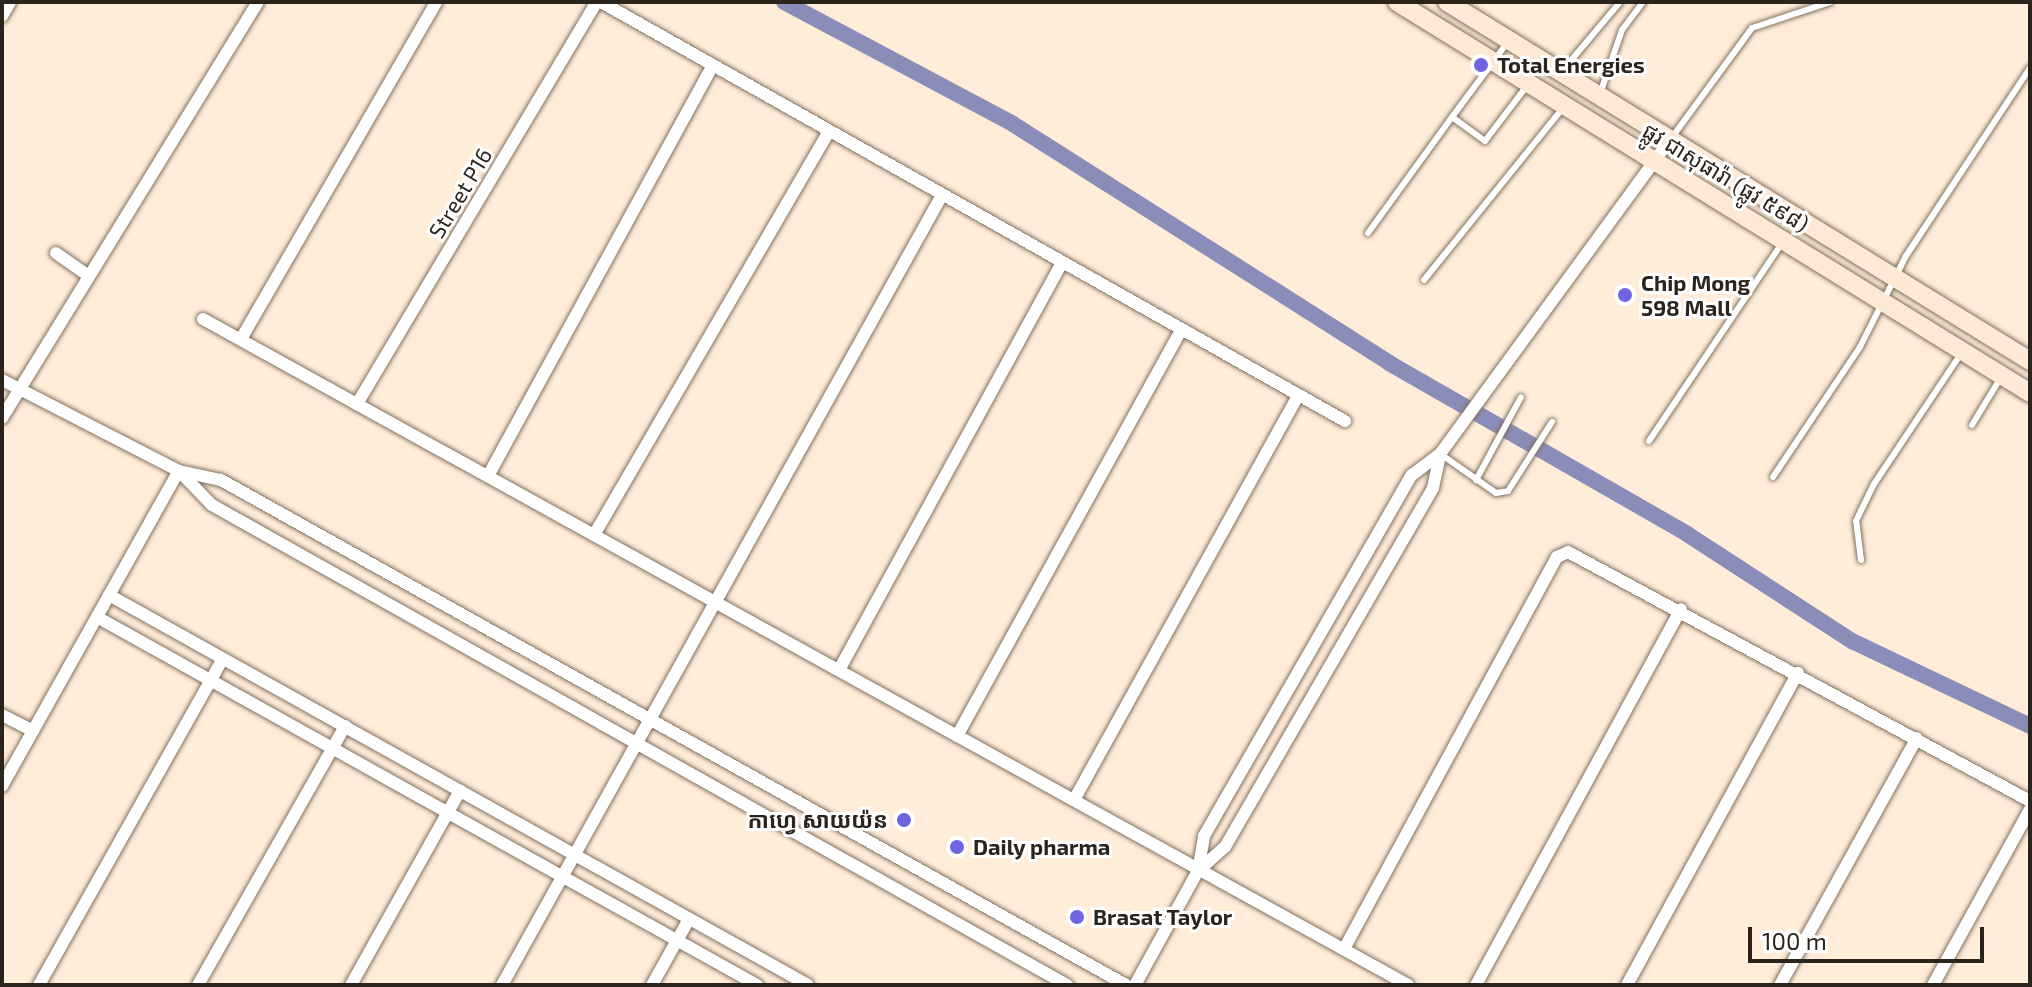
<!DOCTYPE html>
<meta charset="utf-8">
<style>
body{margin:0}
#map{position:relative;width:2032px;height:987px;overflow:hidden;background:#ffecd9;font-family:"Exo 2","Noto Sans Khmer",sans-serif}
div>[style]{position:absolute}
.canal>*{height:16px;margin:-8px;padding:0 8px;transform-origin:8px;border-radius:8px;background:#8b8db9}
.roads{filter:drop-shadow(0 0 2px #827160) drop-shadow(0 0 2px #827160)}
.lane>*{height:6px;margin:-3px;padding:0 3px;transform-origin:3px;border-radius:3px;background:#fff}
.street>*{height:12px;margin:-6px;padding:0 6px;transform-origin:6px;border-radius:6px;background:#fff}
.secondary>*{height:18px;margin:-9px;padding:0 9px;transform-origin:9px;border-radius:9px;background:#fde9d5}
.dots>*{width:22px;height:22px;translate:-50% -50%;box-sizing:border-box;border:4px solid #fff;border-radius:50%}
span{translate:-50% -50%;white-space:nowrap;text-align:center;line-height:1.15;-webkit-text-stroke:6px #fff;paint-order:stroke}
.poi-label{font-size:22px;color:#2b241d;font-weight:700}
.left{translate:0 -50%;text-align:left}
.right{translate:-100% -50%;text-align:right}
.street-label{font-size:22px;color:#2b241d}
.frame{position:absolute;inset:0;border:4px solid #2b241d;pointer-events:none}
.scale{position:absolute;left:1748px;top:927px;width:236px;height:36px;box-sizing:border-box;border:4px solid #2b241d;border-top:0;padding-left:10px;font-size:24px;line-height:28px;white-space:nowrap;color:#2b241d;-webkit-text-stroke:6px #fff;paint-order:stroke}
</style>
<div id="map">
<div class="canal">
<div style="left:784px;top:2px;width:259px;rotate:28deg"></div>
<div style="left:1013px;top:124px;width:446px;rotate:32.4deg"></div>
<div style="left:1389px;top:363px;width:344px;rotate:29.8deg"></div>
<div style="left:1687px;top:534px;width:197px;rotate:33deg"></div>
<div style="left:1852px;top:641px;width:197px;rotate:25.5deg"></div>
</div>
<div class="roads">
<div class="lane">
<div style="left:1507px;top:43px;width:92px;rotate:126.6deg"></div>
<div style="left:1452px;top:117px;width:41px;rotate:36deg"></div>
<div style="left:1485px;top:141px;width:68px;rotate:-52.8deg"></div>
<div style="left:1563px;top:70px;width:89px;rotate:-50deg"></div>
<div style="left:1601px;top:91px;width:65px;rotate:-71deg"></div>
<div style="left:1622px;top:30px;width:35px;rotate:-53deg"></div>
<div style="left:1673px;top:136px;width:134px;rotate:-53.8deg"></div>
<div style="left:1752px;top:28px;width:82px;rotate:-18.4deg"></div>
<div style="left:1368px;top:233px;width:143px;rotate:-54.1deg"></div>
<div style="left:1424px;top:280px;width:220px;rotate:-51.1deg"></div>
<div style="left:1972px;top:425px;width:54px;rotate:-58.7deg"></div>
<div style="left:1649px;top:441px;width:239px;rotate:-56.1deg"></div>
<div style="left:1442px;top:455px;width:66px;rotate:35.1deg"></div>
<div style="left:1496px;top:493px;width:12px;rotate:-9deg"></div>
<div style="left:1508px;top:491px;width:82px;rotate:-57.5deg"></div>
<div style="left:1773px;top:477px;width:156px;rotate:-56.2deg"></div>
<div style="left:1860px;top:347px;width:102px;rotate:-63.2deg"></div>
<div style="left:1906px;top:256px;width:225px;rotate:-56.6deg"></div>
<div style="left:1476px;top:480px;width:94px;rotate:-61.5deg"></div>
<div style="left:1861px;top:560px;width:39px;rotate:-97deg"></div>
<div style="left:1856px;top:521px;width:41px;rotate:-64.1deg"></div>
<div style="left:1874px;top:484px;width:155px;rotate:-56.3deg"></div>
</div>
<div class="street">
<div style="left:601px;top:2px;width:854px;rotate:29.39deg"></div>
<div style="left:2px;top:16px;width:16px;rotate:-60deg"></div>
<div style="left:56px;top:253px;width:39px;rotate:35deg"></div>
<div style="left:203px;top:319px;width:1377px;rotate:28.93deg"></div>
<div style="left:241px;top:339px;width:389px;rotate:-59.9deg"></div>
<div style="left:2px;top:380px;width:199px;rotate:27.2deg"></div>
<div style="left:179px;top:471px;width:43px;rotate:12.1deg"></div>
<div style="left:221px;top:480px;width:1036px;rotate:29.16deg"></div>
<div style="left:357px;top:404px;width:468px;rotate:-59.2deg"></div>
<div style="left:2px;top:418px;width:488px;rotate:-58.4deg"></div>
<div style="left:179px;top:471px;width:47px;rotate:45.9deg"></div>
<div style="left:212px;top:505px;width:981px;rotate:29.31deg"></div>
<div style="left:488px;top:476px;width:466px;rotate:-61.3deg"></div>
<div style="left:594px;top:535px;width:465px;rotate:-59.8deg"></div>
<div style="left:109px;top:595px;width:800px;rotate:29.16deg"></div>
<div style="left:97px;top:617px;width:756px;rotate:29.14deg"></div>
<div style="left:839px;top:670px;width:463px;rotate:-61.3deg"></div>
<div style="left:2px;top:715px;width:35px;rotate:27deg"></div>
<div style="left:957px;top:736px;width:463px;rotate:-61.1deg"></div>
<div style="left:2px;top:786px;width:361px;rotate:-60.7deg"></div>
<div style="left:1074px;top:800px;width:462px;rotate:-61deg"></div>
<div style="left:1198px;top:871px;width:36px;rotate:-42deg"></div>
<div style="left:1225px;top:847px;width:415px;rotate:-59.9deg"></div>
<div style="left:1433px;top:488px;width:35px;rotate:-78deg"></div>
<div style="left:1344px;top:949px;width:446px;rotate:-61.5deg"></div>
<div style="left:1557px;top:557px;width:12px;rotate:-24deg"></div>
<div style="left:1568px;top:552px;width:525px;rotate:28.32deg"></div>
<div style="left:39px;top:985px;width:374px;rotate:-60.6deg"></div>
<div style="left:198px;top:985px;width:298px;rotate:-60.4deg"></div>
<div style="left:351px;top:985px;width:223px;rotate:-60.7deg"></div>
<div style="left:502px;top:985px;width:902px;rotate:-60.88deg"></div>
<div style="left:652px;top:985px;width:76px;rotate:-60.7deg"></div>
<div style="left:1135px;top:985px;width:130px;rotate:-61.1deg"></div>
<div style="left:1198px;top:871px;width:36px;rotate:-80deg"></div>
<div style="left:1204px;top:836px;width:417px;rotate:-60.1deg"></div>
<div style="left:1412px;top:475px;width:35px;rotate:-37deg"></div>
<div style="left:1440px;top:454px;width:389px;rotate:-53.8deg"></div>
<div style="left:1476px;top:985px;width:428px;rotate:-61.4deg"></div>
<div style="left:1627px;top:985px;width:356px;rotate:-61.3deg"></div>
<div style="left:1780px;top:985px;width:282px;rotate:-61deg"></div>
<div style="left:1933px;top:985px;width:201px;rotate:-61.1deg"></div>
</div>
<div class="secondary">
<div style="left:1397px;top:2px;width:744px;rotate:31.7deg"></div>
<div style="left:1447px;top:2px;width:685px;rotate:31.62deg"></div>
</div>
</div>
<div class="dots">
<div style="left:1481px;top:65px;background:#6f65e0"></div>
<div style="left:1625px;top:295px;background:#6f65e0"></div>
<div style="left:904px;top:820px;background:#6f65e0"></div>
<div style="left:957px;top:847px;background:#6f65e0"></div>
<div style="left:1077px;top:917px;background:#6f65e0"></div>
</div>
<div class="poi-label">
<span class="left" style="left:1497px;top:65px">Total Energies</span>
<span class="left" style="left:1641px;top:295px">Chip Mong<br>598 Mall</span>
<span class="right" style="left:888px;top:820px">កាហ្វេ សាយយ៉ន</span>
<span class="left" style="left:973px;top:847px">Daily pharma</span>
<span class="left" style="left:1093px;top:917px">Brasat Taylor</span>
</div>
<div class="street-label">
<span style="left:1726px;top:177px;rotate:31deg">ផ្លូវ ជាសុផារ៉ា (ផ្លូវ ៥៩៨)</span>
<span style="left:460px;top:193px;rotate:-59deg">Street P16</span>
</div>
<div class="frame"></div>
<div class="scale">100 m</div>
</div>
